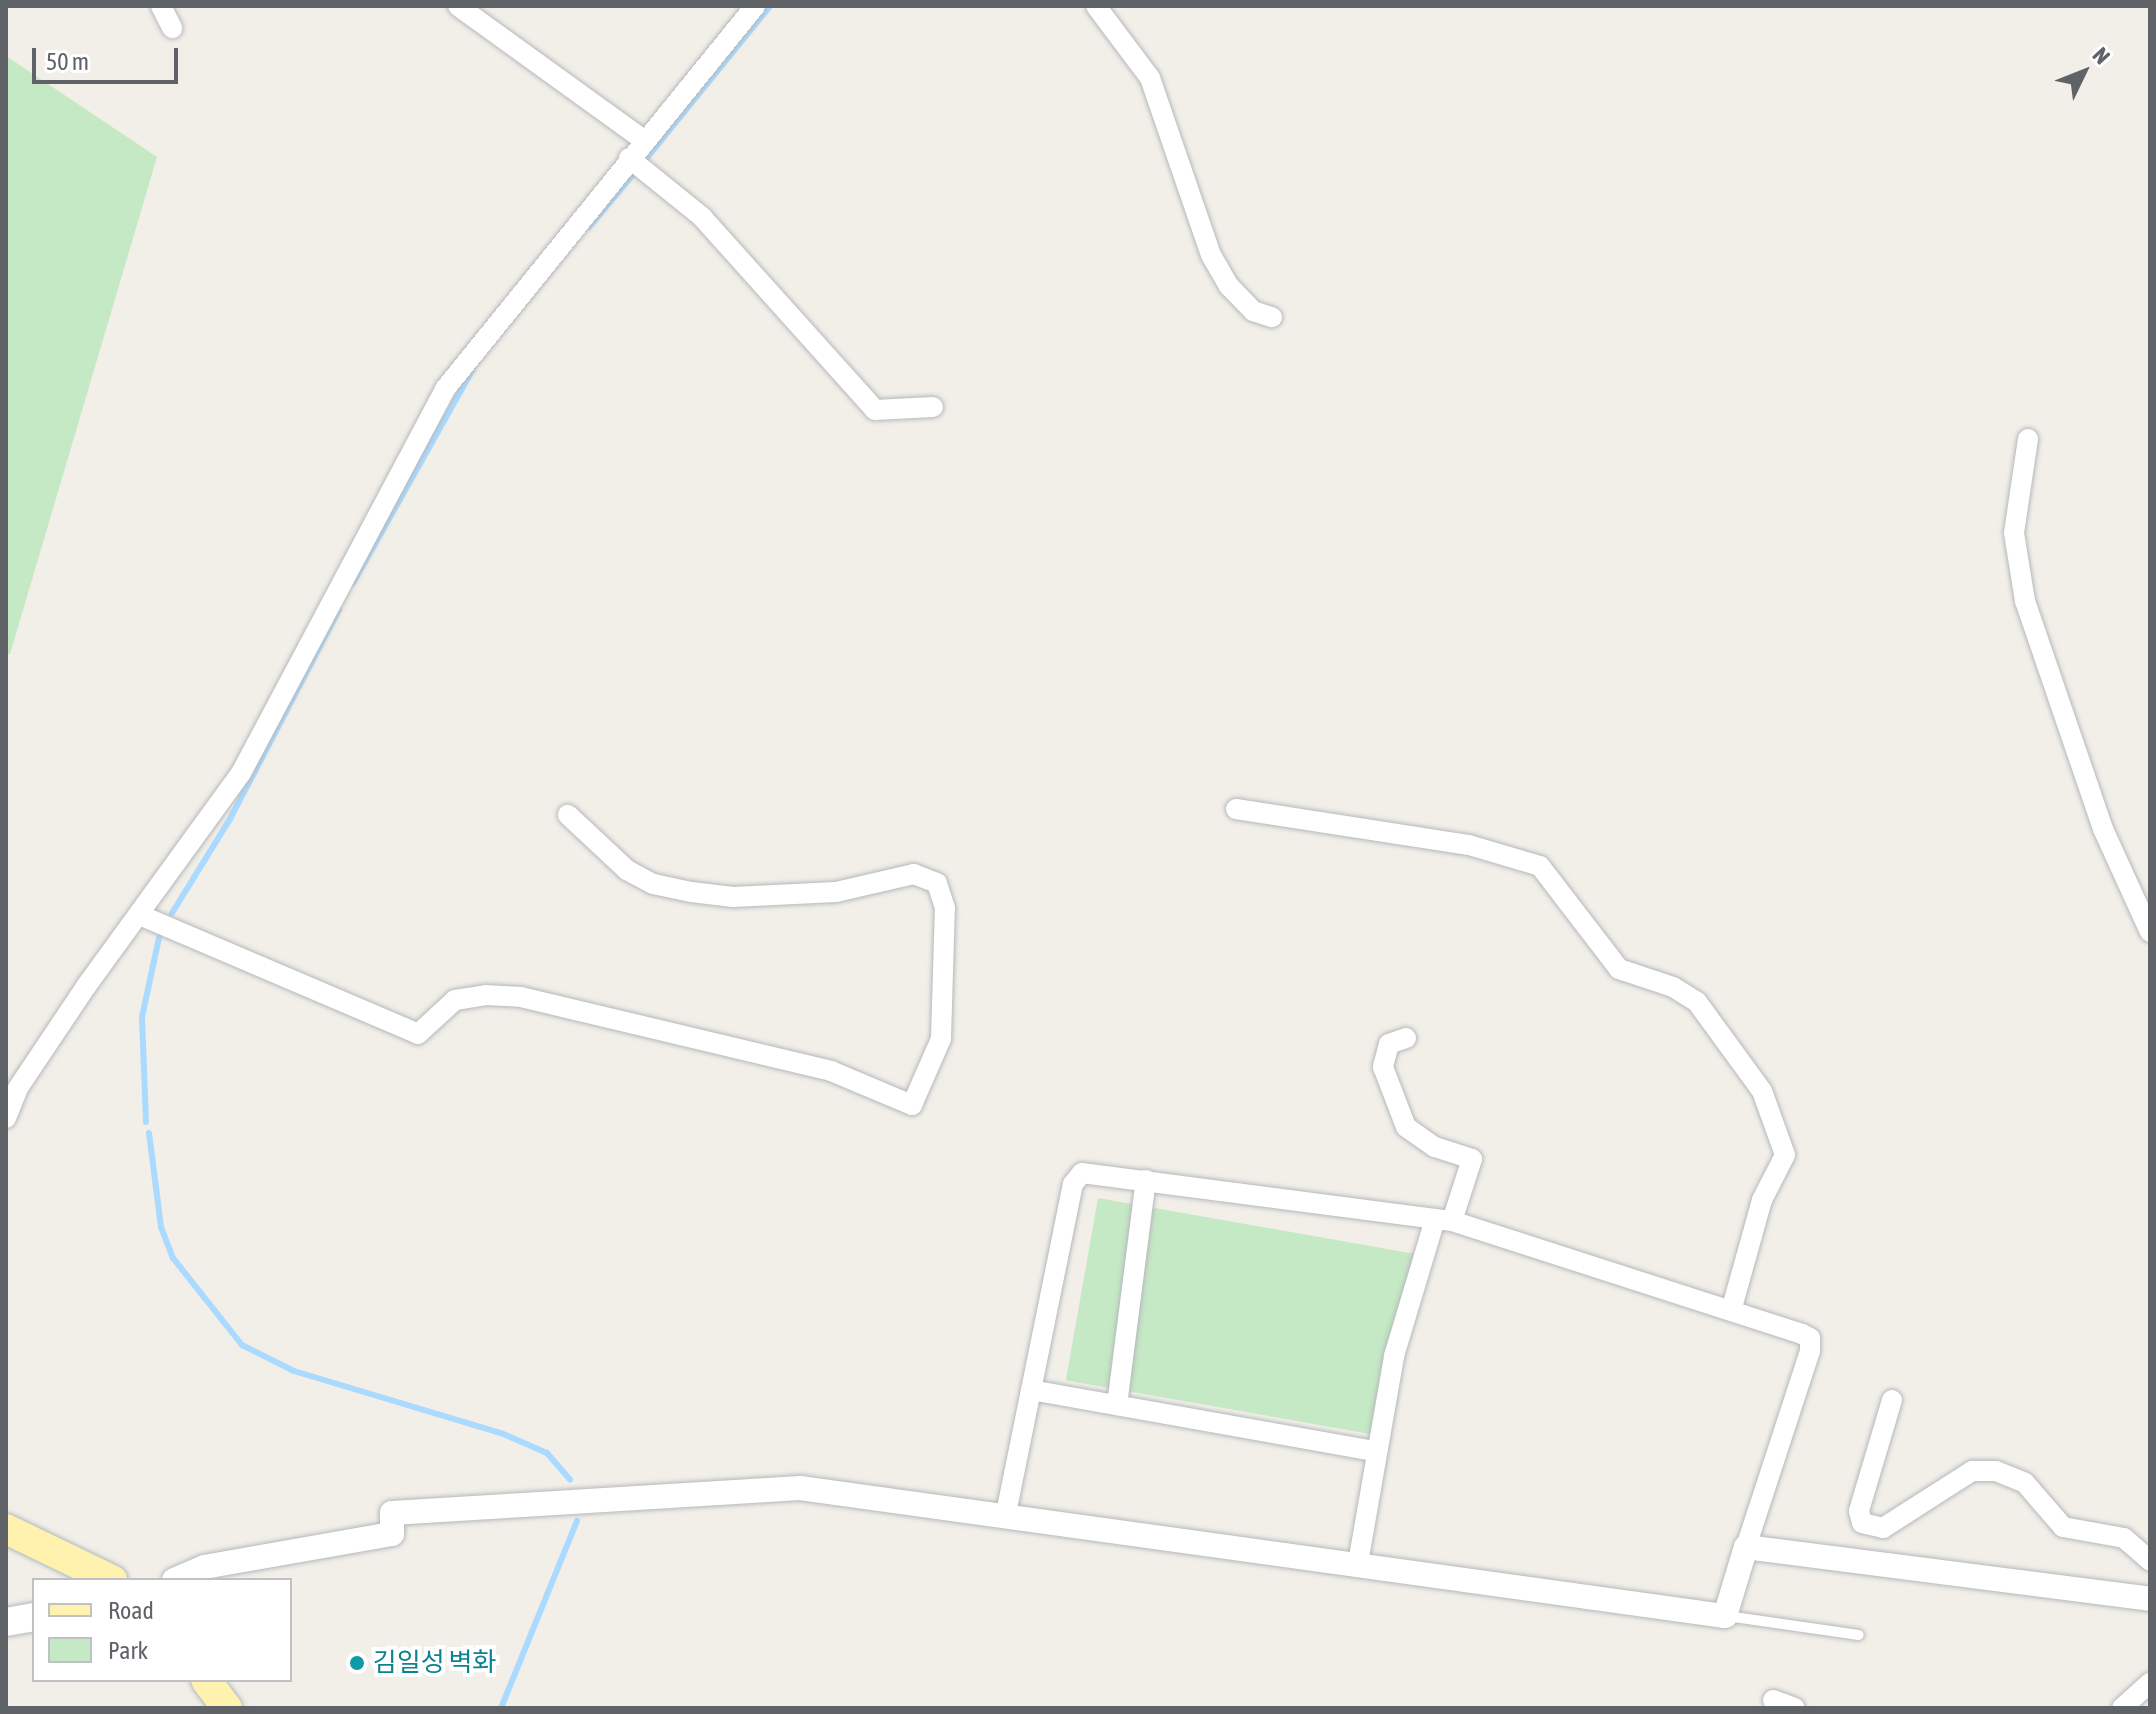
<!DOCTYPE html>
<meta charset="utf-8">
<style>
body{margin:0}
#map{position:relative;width:2156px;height:1714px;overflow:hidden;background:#f1efe8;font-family:"Asap Condensed","Noto Sans KR",sans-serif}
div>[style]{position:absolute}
.green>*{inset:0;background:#c5e8c5;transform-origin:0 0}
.stream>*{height:6px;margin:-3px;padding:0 3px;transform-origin:3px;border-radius:3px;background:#aadaff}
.roads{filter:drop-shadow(0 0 2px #b5b8bc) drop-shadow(0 0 2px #b5b8bc)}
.service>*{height:10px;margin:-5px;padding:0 5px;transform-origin:5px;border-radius:5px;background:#fff}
.minor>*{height:20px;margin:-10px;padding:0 10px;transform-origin:10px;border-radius:10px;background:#fff}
.tertiary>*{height:24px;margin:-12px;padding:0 12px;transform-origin:12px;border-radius:12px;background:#fff}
.secondary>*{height:28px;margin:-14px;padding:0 14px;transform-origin:14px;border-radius:14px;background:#fff}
.primary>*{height:30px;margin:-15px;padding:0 15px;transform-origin:15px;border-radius:15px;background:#fff2af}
.dots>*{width:22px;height:22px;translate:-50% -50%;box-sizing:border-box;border:4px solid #fff;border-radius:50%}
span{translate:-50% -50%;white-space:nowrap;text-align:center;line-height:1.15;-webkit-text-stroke:8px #fff;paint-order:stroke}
.culture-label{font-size:26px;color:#0d838f}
.left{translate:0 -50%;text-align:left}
.frame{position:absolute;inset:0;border:8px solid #5f6368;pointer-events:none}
.legend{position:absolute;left:32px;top:1578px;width:260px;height:104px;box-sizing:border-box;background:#fff;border:2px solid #bfc1c3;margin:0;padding:10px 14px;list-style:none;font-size:24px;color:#5f6368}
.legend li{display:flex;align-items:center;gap:16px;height:40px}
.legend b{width:40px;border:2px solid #bfc1c3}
.north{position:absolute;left:2044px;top:32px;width:80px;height:80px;-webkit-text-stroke:6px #fff;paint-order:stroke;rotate:47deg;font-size:22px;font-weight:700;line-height:32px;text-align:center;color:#5f6368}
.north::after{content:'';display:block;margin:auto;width:28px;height:36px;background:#5f6368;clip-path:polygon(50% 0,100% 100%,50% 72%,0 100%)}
.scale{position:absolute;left:32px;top:48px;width:146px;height:36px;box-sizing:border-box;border:4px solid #5f6368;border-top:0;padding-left:10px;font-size:24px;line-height:28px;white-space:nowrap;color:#5f6368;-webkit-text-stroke:6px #fff;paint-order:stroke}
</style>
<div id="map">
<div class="green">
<div style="clip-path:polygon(6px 56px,157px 157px,10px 654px,6px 654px)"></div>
<div style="left:1098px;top:1198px;width:325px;height:185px;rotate:10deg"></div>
</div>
<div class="stream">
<div style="left:645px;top:160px;width:198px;rotate:-50.9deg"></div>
<div style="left:589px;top:227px;width:72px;rotate:-50.1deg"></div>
<div style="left:353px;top:583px;width:245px;rotate:-60.7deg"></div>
<div style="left:172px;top:913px;width:110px;rotate:-58.3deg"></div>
<div style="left:230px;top:819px;width:236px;rotate:-62.5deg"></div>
<div style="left:146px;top:1122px;width:105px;rotate:-92.2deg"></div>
<div style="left:142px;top:1017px;width:81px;rotate:-77.9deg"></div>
<div style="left:149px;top:1133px;width:95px;rotate:82.7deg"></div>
<div style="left:161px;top:1227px;width:33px;rotate:69deg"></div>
<div style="left:173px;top:1258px;width:111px;rotate:51.6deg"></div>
<div style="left:242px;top:1345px;width:58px;rotate:26.6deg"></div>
<div style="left:294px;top:1371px;width:216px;rotate:16.7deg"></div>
<div style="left:501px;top:1433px;width:50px;rotate:23.5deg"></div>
<div style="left:547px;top:1453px;width:35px;rotate:49deg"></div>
<div style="left:501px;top:1708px;width:202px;rotate:-67.9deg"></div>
</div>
<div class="roads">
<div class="service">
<div style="left:1727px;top:1616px;width:133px;rotate:8.2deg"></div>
</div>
<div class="minor">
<div style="left:161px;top:6px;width:25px;rotate:63deg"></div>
<div style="left:458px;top:6px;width:229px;rotate:35.8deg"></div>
<div style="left:1096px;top:6px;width:90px;rotate:53.1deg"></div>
<div style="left:1150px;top:78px;width:187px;rotate:71deg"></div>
<div style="left:1211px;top:255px;width:36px;rotate:60deg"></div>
<div style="left:1229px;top:286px;width:35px;rotate:46deg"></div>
<div style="left:1253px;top:311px;width:20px;rotate:18deg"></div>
<div style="left:629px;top:158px;width:94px;rotate:38.9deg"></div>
<div style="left:702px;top:217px;width:259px;rotate:48.1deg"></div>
<div style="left:875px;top:410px;width:58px;rotate:-3deg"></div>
<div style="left:2028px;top:439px;width:95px;rotate:98.5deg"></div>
<div style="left:2014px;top:533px;width:69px;rotate:80.8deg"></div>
<div style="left:2025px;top:601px;width:241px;rotate:71.1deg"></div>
<div style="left:2103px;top:829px;width:113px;rotate:65.5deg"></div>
<div style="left:1236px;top:809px;width:236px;rotate:8.8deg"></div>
<div style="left:1469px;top:845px;width:74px;rotate:16.5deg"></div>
<div style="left:1540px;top:866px;width:130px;rotate:52.5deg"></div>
<div style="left:1619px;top:969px;width:57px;rotate:18.4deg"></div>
<div style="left:1673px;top:987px;width:28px;rotate:32deg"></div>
<div style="left:1697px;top:1002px;width:110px;rotate:53.9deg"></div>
<div style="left:1762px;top:1091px;width:68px;rotate:70.2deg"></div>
<div style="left:1785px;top:1155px;width:51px;rotate:117.1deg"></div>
<div style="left:1762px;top:1200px;width:115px;rotate:105.6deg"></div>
<div style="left:142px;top:916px;width:300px;rotate:23.1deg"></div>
<div style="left:418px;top:1034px;width:50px;rotate:-42.6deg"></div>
<div style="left:455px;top:1000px;width:30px;rotate:-9deg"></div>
<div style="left:485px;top:995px;width:36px;rotate:3deg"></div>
<div style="left:521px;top:997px;width:319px;rotate:13.4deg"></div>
<div style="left:831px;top:1071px;width:88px;rotate:22.8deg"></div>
<div style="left:912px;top:1105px;width:72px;rotate:-66.3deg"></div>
<div style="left:941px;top:1039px;width:131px;rotate:-88.3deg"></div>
<div style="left:945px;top:908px;width:26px;rotate:-108deg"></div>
<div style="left:937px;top:883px;width:25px;rotate:-159deg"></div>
<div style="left:914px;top:874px;width:80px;rotate:167deg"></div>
<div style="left:836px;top:892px;width:103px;rotate:177.2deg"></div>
<div style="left:733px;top:897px;width:42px;rotate:-173.2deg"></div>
<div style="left:691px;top:892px;width:39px;rotate:-168deg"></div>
<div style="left:653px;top:884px;width:30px;rotate:-152deg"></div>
<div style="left:627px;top:870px;width:81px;rotate:-137deg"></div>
<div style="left:1406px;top:1038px;width:18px;rotate:161deg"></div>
<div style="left:1389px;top:1044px;width:24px;rotate:105deg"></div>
<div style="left:1383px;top:1067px;width:64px;rotate:69deg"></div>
<div style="left:1406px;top:1127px;width:35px;rotate:35deg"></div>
<div style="left:1435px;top:1147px;width:39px;rotate:18deg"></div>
<div style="left:1472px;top:1159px;width:65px;rotate:107.9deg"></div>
<div style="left:6px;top:1118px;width:32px;rotate:-68deg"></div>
<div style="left:18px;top:1088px;width:124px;rotate:-56.2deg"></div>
<div style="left:87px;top:985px;width:262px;rotate:-54deg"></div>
<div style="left:241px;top:773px;width:435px;rotate:-62deg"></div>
<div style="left:445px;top:389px;width:493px;rotate:-51deg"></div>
<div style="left:1031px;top:1390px;width:349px;rotate:10.1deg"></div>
<div style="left:1892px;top:1400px;width:116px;rotate:106.6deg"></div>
<div style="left:1859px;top:1511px;width:12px;rotate:76deg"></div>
<div style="left:1862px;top:1523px;width:22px;rotate:13deg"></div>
<div style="left:1883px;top:1528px;width:106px;rotate:-32.6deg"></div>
<div style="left:1972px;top:1471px;width:24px"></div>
<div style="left:1996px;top:1471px;width:31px;rotate:22deg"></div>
<div style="left:2025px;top:1483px;width:58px;rotate:49.2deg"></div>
<div style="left:2063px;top:1527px;width:62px;rotate:10.2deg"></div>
<div style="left:2124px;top:1538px;width:35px;rotate:41deg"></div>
<div style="left:1117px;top:1405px;width:227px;rotate:-82.7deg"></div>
<div style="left:1005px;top:1518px;width:341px;rotate:-78.5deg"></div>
<div style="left:1073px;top:1184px;width:14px;rotate:-51deg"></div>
<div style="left:1082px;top:1173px;width:373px;rotate:7.4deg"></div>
<div style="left:1452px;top:1221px;width:368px;rotate:17.9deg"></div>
<div style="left:1802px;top:1334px;width:9px;rotate:27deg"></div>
<div style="left:1810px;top:1338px;width:13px;rotate:90deg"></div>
<div style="left:1810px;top:1351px;width:206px;rotate:108.1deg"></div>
<div style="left:1358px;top:1563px;width:210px;rotate:-80.1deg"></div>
<div style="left:1394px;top:1356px;width:143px;rotate:-73.3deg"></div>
<div style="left:1773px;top:1700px;width:23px;rotate:20deg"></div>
<div style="left:2122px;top:1708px;width:38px;rotate:-42deg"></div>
</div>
<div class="tertiary">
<div style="left:174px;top:1580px;width:33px;rotate:-23deg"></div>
<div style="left:204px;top:1567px;width:191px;rotate:-10deg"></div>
<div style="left:392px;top:1534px;width:21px;rotate:-90deg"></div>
<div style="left:392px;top:1513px;width:409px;rotate:-3.5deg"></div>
<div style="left:800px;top:1488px;width:934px;rotate:7.88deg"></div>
<div style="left:1725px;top:1616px;width:72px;rotate:-73.1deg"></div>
<div style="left:1746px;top:1547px;width:407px;rotate:7.3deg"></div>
</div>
<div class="secondary">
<div style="left:6px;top:1622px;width:28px;rotate:-10deg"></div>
</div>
<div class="primary">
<div style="left:6px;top:1529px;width:118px;rotate:25.7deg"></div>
<div style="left:206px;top:1680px;width:35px;rotate:53deg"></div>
</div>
</div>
<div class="dots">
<div style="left:357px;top:1663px;background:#0f9aa8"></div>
</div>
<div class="culture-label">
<span class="left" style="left:373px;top:1663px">김일성 벽화</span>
</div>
<div class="frame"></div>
<ul class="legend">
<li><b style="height:10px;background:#fff2af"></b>Road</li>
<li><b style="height:22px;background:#c5e8c5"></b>Park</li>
</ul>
<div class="north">N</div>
<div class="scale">50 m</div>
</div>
